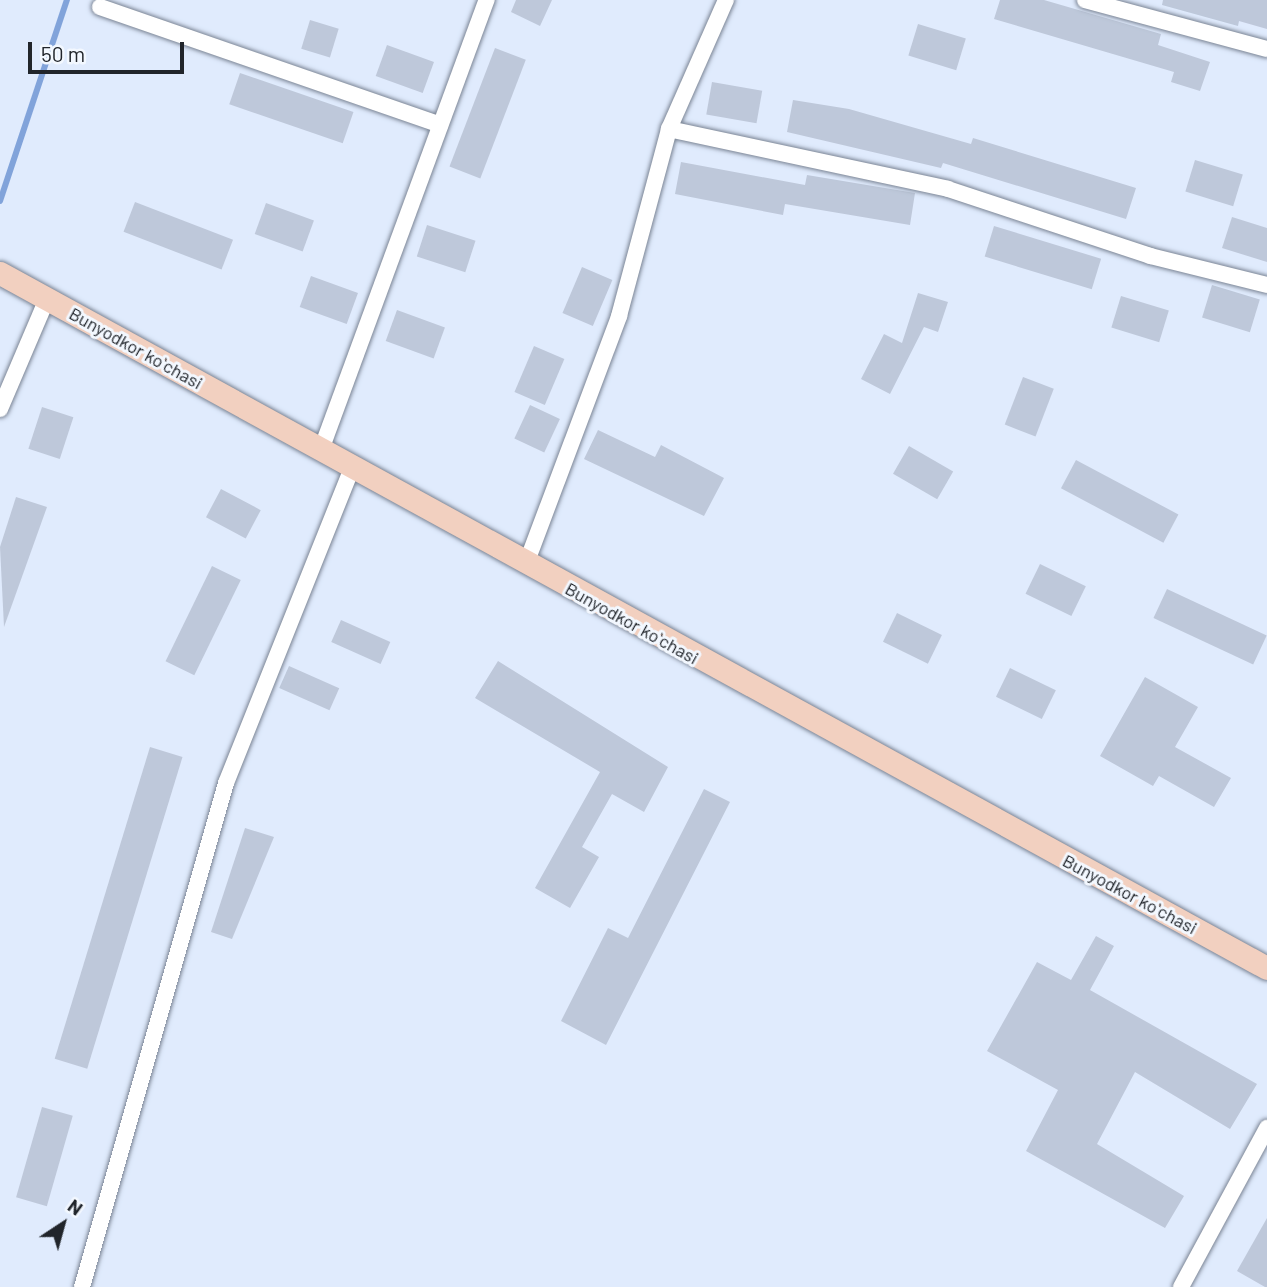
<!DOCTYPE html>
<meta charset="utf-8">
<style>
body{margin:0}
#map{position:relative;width:1267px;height:1287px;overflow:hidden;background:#e0ebfd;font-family:Barlow,sans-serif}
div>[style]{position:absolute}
.stream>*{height:6px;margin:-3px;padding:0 3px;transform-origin:3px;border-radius:3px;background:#81a3da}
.building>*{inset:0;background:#bec8da;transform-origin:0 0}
.roads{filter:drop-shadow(0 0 2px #7a8494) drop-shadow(0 0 2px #7a8494)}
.minor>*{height:16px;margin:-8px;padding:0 8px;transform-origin:8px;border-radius:8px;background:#fff}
.secondary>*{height:23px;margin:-11.5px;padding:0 11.5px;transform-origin:11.5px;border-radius:11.5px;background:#f2d0c0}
span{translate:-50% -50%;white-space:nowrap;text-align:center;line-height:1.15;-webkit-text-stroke:6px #f3f8ff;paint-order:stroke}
.street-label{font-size:18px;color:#21252b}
.north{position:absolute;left:28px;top:1189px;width:70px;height:70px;-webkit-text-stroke:5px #f3f8ff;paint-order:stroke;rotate:36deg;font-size:19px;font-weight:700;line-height:28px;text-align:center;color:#21252b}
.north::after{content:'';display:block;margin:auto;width:24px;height:32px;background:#21252b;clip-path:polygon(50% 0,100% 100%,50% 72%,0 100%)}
.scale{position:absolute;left:28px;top:42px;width:156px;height:32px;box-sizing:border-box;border:4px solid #21252b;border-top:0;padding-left:9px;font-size:21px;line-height:24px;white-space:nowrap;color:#21252b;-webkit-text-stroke:5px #f3f8ff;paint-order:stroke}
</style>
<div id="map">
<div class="stream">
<div style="left:0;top:201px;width:212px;rotate:-71.6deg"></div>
</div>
<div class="building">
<div style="clip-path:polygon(516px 0,552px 0,540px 26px,511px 12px)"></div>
<div style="clip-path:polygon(1000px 0,1044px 0,1161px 34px,1158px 45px,1210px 62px,1200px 91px,1171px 82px,1174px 72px,994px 19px)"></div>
<div style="clip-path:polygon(1163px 0,1267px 0,1267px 29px,1239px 21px,1238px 26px,1162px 5px)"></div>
<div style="left:310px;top:20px;width:30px;height:30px;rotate:17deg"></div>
<div style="left:918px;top:24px;width:50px;height:33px;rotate:17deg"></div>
<div style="left:387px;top:45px;width:50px;height:33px;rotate:20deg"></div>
<div style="left:495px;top:48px;width:33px;height:127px;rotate:21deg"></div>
<div style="left:240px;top:73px;width:120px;height:33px;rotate:19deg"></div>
<div style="left:712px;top:82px;width:51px;height:33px;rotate:10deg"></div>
<div style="clip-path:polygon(793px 100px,849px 109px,971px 144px,973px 138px,1136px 188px,1126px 219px,943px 163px,941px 168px,787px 132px)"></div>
<div style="left:1195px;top:160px;width:50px;height:33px;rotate:17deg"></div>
<div style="clip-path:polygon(681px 162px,805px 185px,807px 175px,915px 193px,910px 225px,785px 204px,783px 215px,675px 194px)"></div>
<div style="left:135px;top:202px;width:105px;height:32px;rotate:21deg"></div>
<div style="left:266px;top:203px;width:51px;height:33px;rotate:20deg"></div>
<div style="clip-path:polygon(1232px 217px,1267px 228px,1267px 262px,1222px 248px)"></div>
<div style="left:427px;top:225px;width:51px;height:33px;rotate:18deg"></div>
<div style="left:994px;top:226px;width:112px;height:32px;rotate:17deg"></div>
<div style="left:582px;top:267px;width:33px;height:50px;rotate:23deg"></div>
<div style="left:311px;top:276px;width:50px;height:33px;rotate:20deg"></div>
<div style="left:1212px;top:285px;width:50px;height:34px;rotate:17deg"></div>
<div style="clip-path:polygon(918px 293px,948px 302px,938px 332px,924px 327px,890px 394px,861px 379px,884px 334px,902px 343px)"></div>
<div style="left:1121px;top:296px;width:50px;height:33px;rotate:17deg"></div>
<div style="left:397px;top:310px;width:51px;height:33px;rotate:20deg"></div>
<div style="left:534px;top:346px;width:33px;height:50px;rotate:23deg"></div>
<div style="left:1023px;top:377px;width:33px;height:51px;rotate:21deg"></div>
<div style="left:530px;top:405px;width:33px;height:37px;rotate:25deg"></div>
<div style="left:42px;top:407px;width:33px;height:44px;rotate:18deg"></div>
<div style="clip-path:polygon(598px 430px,655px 457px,661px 445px,724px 478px,704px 516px,584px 459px)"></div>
<div style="left:909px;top:446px;width:51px;height:32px;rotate:30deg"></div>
<div style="left:1076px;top:460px;width:116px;height:32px;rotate:28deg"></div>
<div style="left:221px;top:489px;width:45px;height:32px;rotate:28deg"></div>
<div style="clip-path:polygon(16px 497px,47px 507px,4px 627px,0 547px)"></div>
<div style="left:1040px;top:564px;width:51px;height:33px;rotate:26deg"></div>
<div style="left:212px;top:566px;width:32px;height:106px;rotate:26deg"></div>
<div style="left:1167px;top:589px;width:110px;height:32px;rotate:25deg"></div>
<div style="left:897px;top:613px;width:50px;height:32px;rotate:26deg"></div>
<div style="left:341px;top:620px;width:54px;height:24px;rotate:24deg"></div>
<div style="clip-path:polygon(498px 661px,668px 767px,644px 812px,612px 794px,582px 847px,599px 857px,570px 908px,535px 888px,600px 772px,475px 698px)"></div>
<div style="left:289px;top:666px;width:55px;height:24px;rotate:24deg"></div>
<div style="left:1010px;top:668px;width:51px;height:32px;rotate:26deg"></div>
<div style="clip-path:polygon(1145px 677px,1198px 707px,1175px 747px,1231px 778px,1214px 807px,1159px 776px,1153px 786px,1100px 756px)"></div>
<div style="left:150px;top:747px;width:34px;height:326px;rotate:17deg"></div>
<div style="clip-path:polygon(704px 789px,730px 802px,606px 1045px,561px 1021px,608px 928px,628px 938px)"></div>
<div style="clip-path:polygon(245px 828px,274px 837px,232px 939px,211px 932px)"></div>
<div style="clip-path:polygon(1096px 936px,1114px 946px,1090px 990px,1257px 1084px,1230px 1129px,1135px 1072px,1097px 1144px,1184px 1196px,1165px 1228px,1026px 1151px,1058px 1090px,987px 1051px,1037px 962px,1071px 980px)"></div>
<div style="left:42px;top:1107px;width:32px;height:94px;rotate:16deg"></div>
<div style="clip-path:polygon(1267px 1218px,1267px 1287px,1265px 1287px,1237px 1271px)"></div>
</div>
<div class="roads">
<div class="minor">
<div style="left:1085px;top:0;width:188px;rotate:15.1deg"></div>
<div style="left:100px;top:7px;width:360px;rotate:19.1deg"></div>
<div style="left:669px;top:129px;width:285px;rotate:12.1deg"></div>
<div style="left:948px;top:189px;width:213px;rotate:18.3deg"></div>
<div style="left:1150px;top:256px;width:121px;rotate:13.9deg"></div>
<div style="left:0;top:409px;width:120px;rotate:-66.9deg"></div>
<div style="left:321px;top:450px;width:480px;rotate:-69.8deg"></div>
<div style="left:526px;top:564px;width:265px;rotate:-69.4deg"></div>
<div style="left:619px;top:316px;width:194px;rotate:-75deg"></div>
<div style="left:669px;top:129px;width:141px;rotate:-66.2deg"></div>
<div style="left:82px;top:1287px;width:524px;rotate:-74.05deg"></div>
<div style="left:226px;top:783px;width:339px;rotate:-68.2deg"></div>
<div style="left:1181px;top:1287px;width:181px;rotate:-61.6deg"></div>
</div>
<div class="secondary">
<div style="left:0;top:273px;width:1445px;rotate:28.75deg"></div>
</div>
</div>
<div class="street-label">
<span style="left:136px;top:348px;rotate:29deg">Bunyodkor koʻchasi</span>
<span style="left:632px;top:623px;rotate:29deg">Bunyodkor koʻchasi</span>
<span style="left:1130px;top:894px;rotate:28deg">Bunyodkor koʻchasi</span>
</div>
<div class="north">N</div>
<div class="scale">50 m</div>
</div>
